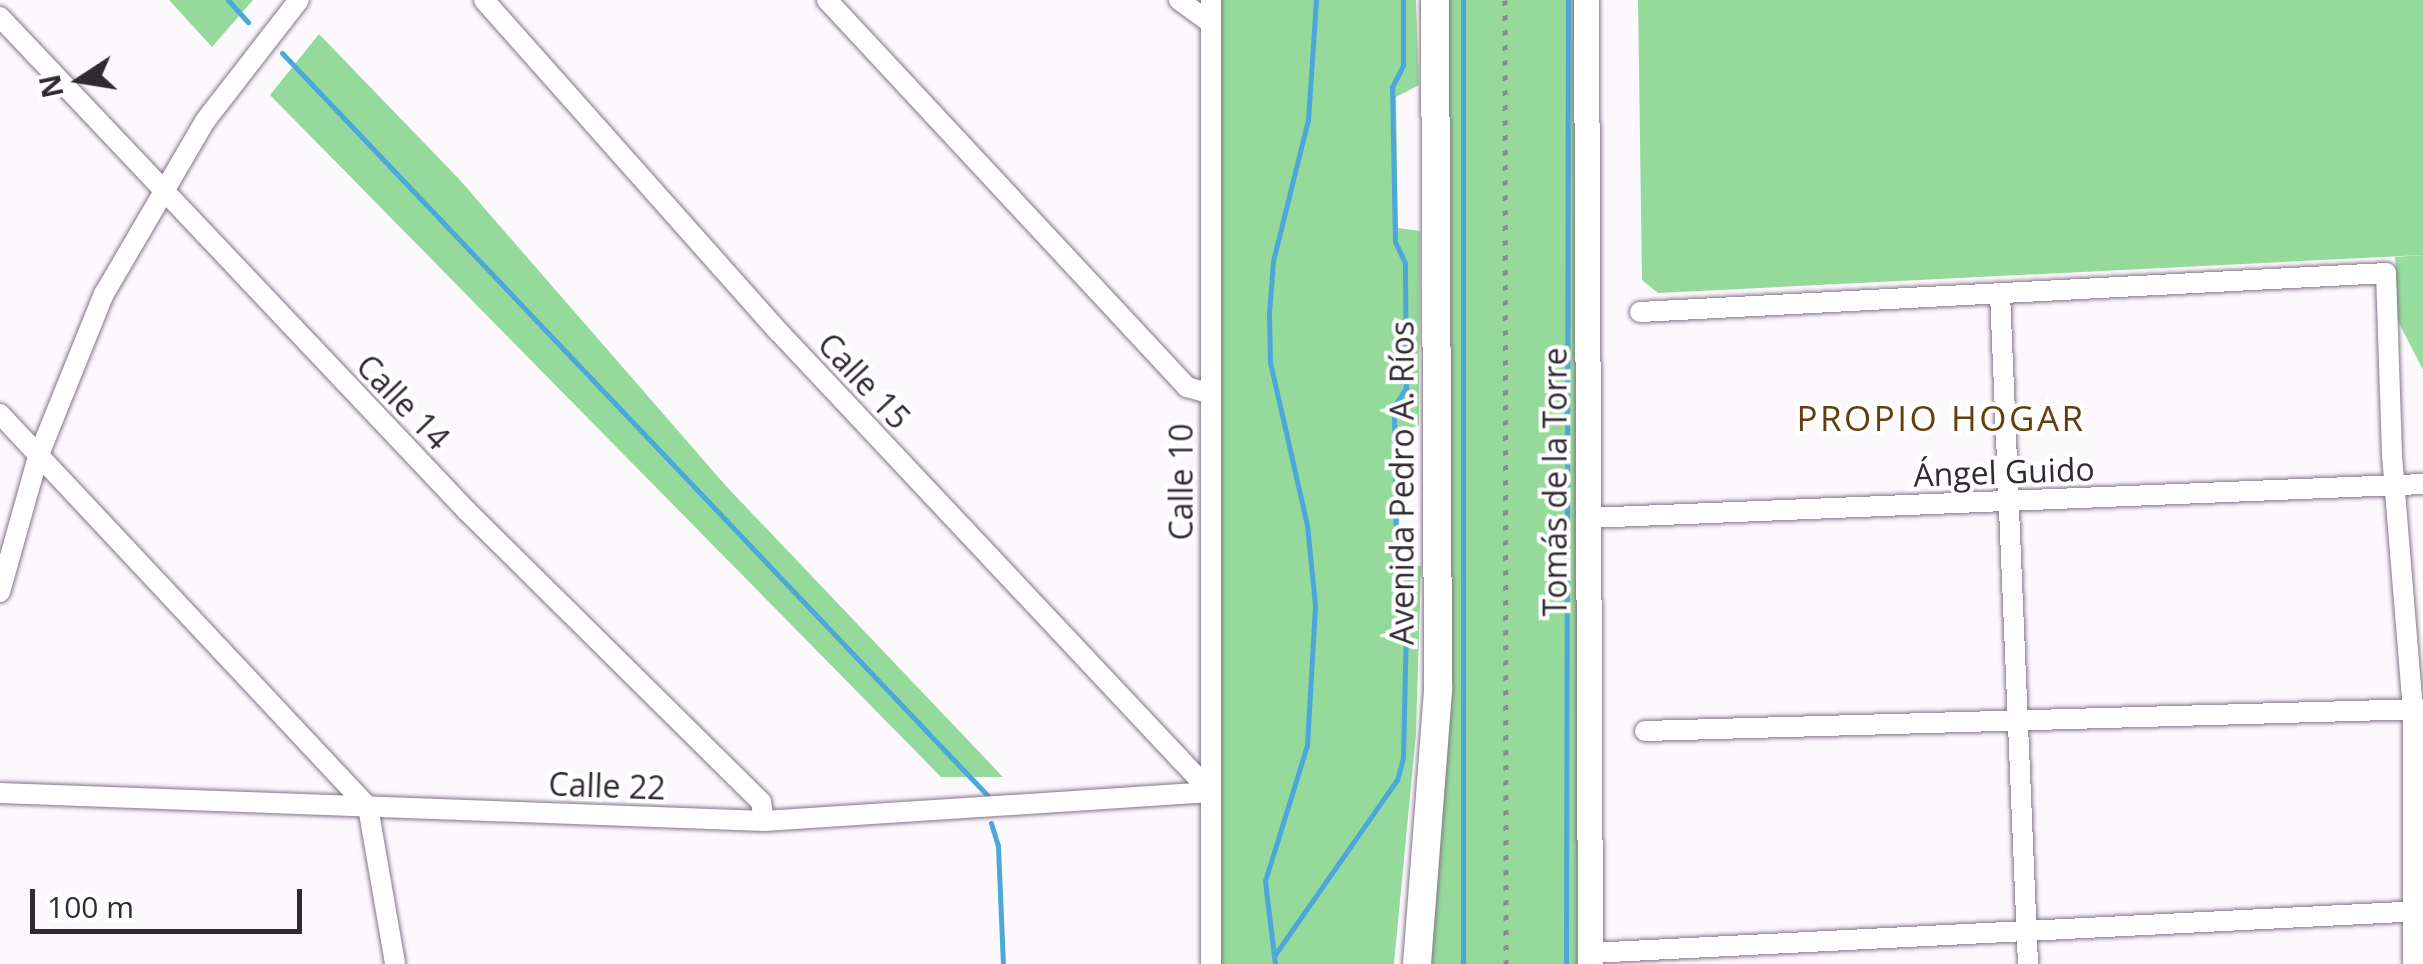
<!DOCTYPE html>
<meta charset="utf-8">
<style>
body{margin:0}
#map{position:relative;width:2423px;height:964px;overflow:hidden;background:#fcf9fd;font-family:"Open Sans",sans-serif}
div>[style]{position:absolute}
.green>*{inset:0;background:#95da9b}
.forest>*{inset:0;background:#97de9e}
.stream>*{height:5px;margin:-2.5px;padding:0 2.5px;transform-origin:2.5px;border-radius:2.5px;background:#4da7db}
.roads{filter:drop-shadow(0 0 2px #847488) drop-shadow(0 0 2px #847488)}
.minor>*{height:20px;margin:-10px;padding:0 10px;transform-origin:10px;border-radius:10px;background:#fff}
.tertiary>*{height:25px;margin:-12.5px;padding:0 12.5px;transform-origin:12.5px;border-radius:12.5px;background:#fff}
.secondary>*{height:28px;margin:-14px;padding:0 14px;transform-origin:14px;border-radius:14px;background:#fff}
.rail>*{height:5px;margin-top:-2.5px;transform-origin:0;background:repeating-linear-gradient(90deg,#8f8a91 0 5px,transparent 0 15px)}
span{translate:-50% -50%;white-space:nowrap;text-align:center;line-height:1.15;-webkit-text-stroke:8px #fff;paint-order:stroke}
.street-label{font-size:32px;color:#312a33}
.neighbourhood-label{font-size:35px;color:#633f0c;letter-spacing:2.5px}
.north{position:absolute;left:30px;top:30px;width:100px;height:100px;-webkit-text-stroke:8px #fff;paint-order:stroke;rotate:258deg;font-size:28px;font-weight:700;line-height:40px;text-align:center;color:#312a33}
.north::after{content:'';display:block;margin:auto;width:35px;height:45px;background:#312a33;clip-path:polygon(50% 0,100% 100%,50% 72%,0 100%)}
.scale{position:absolute;left:30px;top:889px;width:272px;height:45px;box-sizing:border-box;border:5px solid #312a33;border-top:0;padding-left:12px;font-size:30px;line-height:35px;white-space:nowrap;color:#312a33;-webkit-text-stroke:8px #fff;paint-order:stroke}
</style>
<div id="map">
<div class="green">
<div style="clip-path:polygon(169px 0,253px 0,212px 47px)"></div>
<div style="clip-path:polygon(1220px 0,1416px 0,1419px 85px,1396px 97px,1398px 228px,1420px 231px,1419px 425px,1400px 432px,1399px 563px,1421px 566px,1416px 733px,1394px 964px,1221px 964px)"></div>
<div style="clip-path:polygon(1435px 0,1586px 0,1590px 964px,1417px 964px,1428px 857px)"></div>
<div style="clip-path:polygon(1638px 0,2423px 0,2423px 255px,1658px 293px,1642px 280px)"></div>
<div style="clip-path:polygon(319px 34px,459px 179px,726px 486px,1003px 777px,941px 777px,270px 95px)"></div>
</div>
<div class="forest">
<div style="clip-path:polygon(2423px 255px,2423px 370px,2398px 321px,2395px 257px)"></div>
</div>
<div class="stream">
<div style="left:228px;top:0;width:30px;rotate:48deg"></div>
<div style="left:1463px;top:0;width:964px;rotate:90deg"></div>
<div style="left:282px;top:53px;width:1024px;rotate:46.46deg"></div>
<div style="left:991px;top:823px;width:24px;rotate:73deg"></div>
<div style="left:998px;top:846px;width:118px;rotate:87.6deg"></div>
<div style="left:1274px;top:956px;width:215px;rotate:-55.1deg"></div>
<div style="left:1397px;top:780px;width:23px;rotate:-75deg"></div>
<div style="left:1403px;top:758px;width:178px;rotate:-88.7deg"></div>
<div style="left:1407px;top:580px;width:27px;rotate:-114deg"></div>
<div style="left:1396px;top:555px;width:149px;rotate:-90.8deg"></div>
<div style="left:1394px;top:406px;width:22px;rotate:-56deg"></div>
<div style="left:1406px;top:388px;width:125px;rotate:-90.5deg"></div>
<div style="left:1405px;top:263px;width:23px;rotate:-115deg"></div>
<div style="left:1395px;top:242px;width:155px;rotate:-91.1deg"></div>
<div style="left:1392px;top:87px;width:25px;rotate:-63deg"></div>
<div style="left:1403px;top:65px;width:65px;rotate:-90deg"></div>
<div style="left:1275px;top:964px;width:84px;rotate:-96.9deg"></div>
<div style="left:1265px;top:881px;width:142px;rotate:-72.8deg"></div>
<div style="left:1307px;top:745px;width:140px;rotate:-86.7deg"></div>
<div style="left:1315px;top:605px;width:80px;rotate:-95.7deg"></div>
<div style="left:1307px;top:525px;width:167px;rotate:-102.8deg"></div>
<div style="left:1270px;top:362px;width:49px;rotate:-91.2deg"></div>
<div style="left:1269px;top:313px;width:52px;rotate:-85.6deg"></div>
<div style="left:1273px;top:261px;width:145px;rotate:-76.1deg"></div>
<div style="left:1308px;top:120px;width:120px;rotate:-86.2deg"></div>
<div style="left:1566px;top:964px;width:964px;rotate:-89.88deg"></div>
</div>
<div class="roads">
<div class="minor">
<div style="left:484px;top:0;width:444px;rotate:48.4deg"></div>
<div style="left:779px;top:332px;width:631px;rotate:46.8deg"></div>
<div style="left:827px;top:0;width:529px;rotate:47.07deg"></div>
<div style="left:1187px;top:387px;width:25px;rotate:16deg"></div>
<div style="left:1179px;top:0;width:39px;rotate:36deg"></div>
<div style="left:1211px;top:0;width:964px;rotate:90deg"></div>
<div style="left:0;top:17px;width:680px;rotate:46.61deg"></div>
<div style="left:467px;top:511px;width:414px;rotate:44.7deg"></div>
<div style="left:761px;top:802px;width:19px;rotate:81deg"></div>
<div style="left:2000px;top:293px;width:672px;rotate:87.61deg"></div>
<div style="left:1640px;top:312px;width:747px;rotate:-2.99deg"></div>
<div style="left:2386px;top:273px;width:182px;rotate:88.1deg"></div>
<div style="left:2392px;top:455px;width:256px;rotate:85.3deg"></div>
<div style="left:2413px;top:710px;width:254px;rotate:90deg"></div>
<div style="left:0;top:414px;width:538px;rotate:46.88deg"></div>
<div style="left:368px;top:807px;width:159px;rotate:80.2deg"></div>
<div style="left:1588px;top:518px;width:836px;rotate:-2.33deg"></div>
<div style="left:0;top:592px;width:140px;rotate:-74.3deg"></div>
<div style="left:38px;top:457px;width:176px;rotate:-68deg"></div>
<div style="left:104px;top:294px;width:200px;rotate:-59.7deg"></div>
<div style="left:205px;top:121px;width:153px;rotate:-52.2deg"></div>
<div style="left:1645px;top:731px;width:778px;rotate:-1.62deg"></div>
<div style="left:0;top:793px;width:765px;rotate:2.1deg"></div>
<div style="left:764px;top:821px;width:448px;rotate:-3.7deg"></div>
<div style="left:1590px;top:953px;width:832px;rotate:-2.89deg"></div>
</div>
<div class="tertiary">
<div style="left:1586px;top:0;width:964px;rotate:89.76deg"></div>
</div>
<div class="secondary">
<div style="left:1417px;top:964px;width:277px;rotate:-85.6deg"></div>
<div style="left:1438px;top:688px;width:688px;rotate:-90.25deg"></div>
</div>
</div>
<div class="rail">
<div style="left:1505px;top:0;width:964px;rotate:89.94deg"></div>
</div>
<div class="street-label">
<span style="left:864px;top:381px;rotate:47deg">Calle 15</span>
<span style="left:403px;top:402px;rotate:46deg">Calle 14</span>
<span style="left:2004px;top:472px;rotate:-2deg">Ángel Guido</span>
<span style="left:1181px;top:482px;rotate:-90deg">Calle 10</span>
<span style="left:1555px;top:482px;rotate:-90deg">Tomás de la Torre</span>
<span style="left:1402px;top:483px;rotate:-90deg">Avenida Pedro A. Ríos</span>
<span style="left:607px;top:786px;rotate:2deg">Calle 22</span>
</div>
<div class="neighbourhood-label">
<span style="left:1941px;top:418px">PROPIO HOGAR</span>
</div>
<div class="north">N</div>
<div class="scale">100 m</div>
</div>
